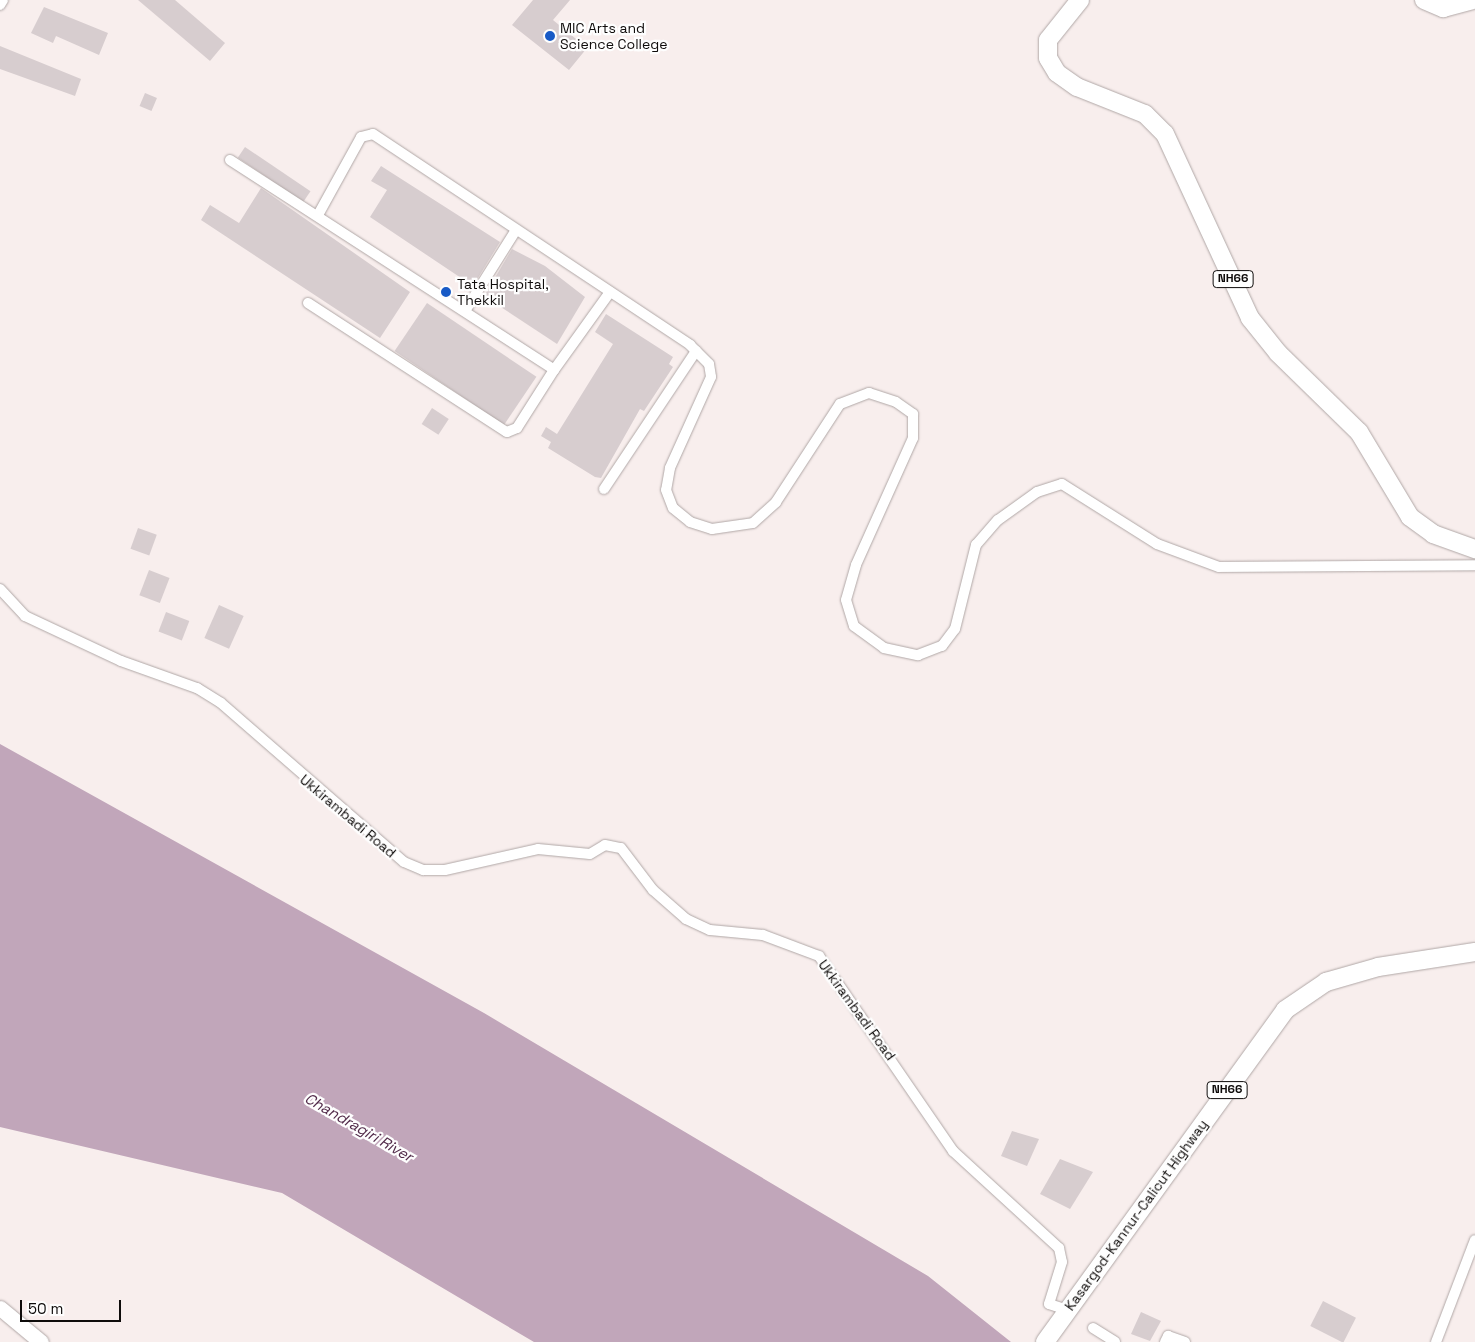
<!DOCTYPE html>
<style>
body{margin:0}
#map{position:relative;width:1475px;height:1342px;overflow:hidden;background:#f8eeed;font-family:"Space Grotesk",sans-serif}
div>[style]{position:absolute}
.water>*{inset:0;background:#c1a6ba}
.building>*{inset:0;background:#d7cdcf;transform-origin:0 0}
.roads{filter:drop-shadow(0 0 1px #b0a7a6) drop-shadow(0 0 1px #b0a7a6)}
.minor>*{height:10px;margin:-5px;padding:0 5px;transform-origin:5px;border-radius:5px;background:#fff}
.secondary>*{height:15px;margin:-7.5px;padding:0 7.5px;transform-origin:7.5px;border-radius:7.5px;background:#fff}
.trunk>*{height:18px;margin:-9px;padding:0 9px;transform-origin:9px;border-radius:9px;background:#fff}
.dots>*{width:14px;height:14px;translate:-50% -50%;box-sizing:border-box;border:2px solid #fefefe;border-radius:50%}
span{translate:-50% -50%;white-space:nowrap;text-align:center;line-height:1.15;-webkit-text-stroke:4.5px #fefefe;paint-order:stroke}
.shield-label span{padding:1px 4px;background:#fefefe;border:1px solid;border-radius:4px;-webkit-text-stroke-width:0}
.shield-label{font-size:12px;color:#0f0c0b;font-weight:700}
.poi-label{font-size:14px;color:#0f0c0b}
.left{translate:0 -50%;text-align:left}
.street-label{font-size:14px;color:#0f0c0b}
.water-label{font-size:15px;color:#522b4a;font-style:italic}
.scale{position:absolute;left:20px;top:1300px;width:101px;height:22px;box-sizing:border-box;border:2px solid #0f0c0b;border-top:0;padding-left:6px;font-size:15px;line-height:18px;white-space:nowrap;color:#0f0c0b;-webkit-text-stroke:4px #fefefe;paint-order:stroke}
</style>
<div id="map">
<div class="water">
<div style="clip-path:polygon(0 744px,484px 1013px,928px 1276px,1011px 1342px,534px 1342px,282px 1193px,0 1127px)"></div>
</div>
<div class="building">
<div style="clip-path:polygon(138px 0,175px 0,225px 43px,210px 61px)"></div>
<div style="clip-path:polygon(533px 0,570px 0,553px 20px,587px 48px,569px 70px,512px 25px)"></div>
<div style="clip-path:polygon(44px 7px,108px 33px,99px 55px,56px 36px,53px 43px,31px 33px)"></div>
<div style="clip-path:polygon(0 46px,81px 79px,75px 96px,0 69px)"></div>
<div style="left:145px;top:93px;width:13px;height:14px;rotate:23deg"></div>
<div style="left:245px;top:147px;width:79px;height:13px;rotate:34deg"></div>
<div style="clip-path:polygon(381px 166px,500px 242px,473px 286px,370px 217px,387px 190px,371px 181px)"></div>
<div style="clip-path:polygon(261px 188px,410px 292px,380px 338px,201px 220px,210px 205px,239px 223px)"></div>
<div style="clip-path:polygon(512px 249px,545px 266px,585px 297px,557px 344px,484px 296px)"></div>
<div style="left:427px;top:303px;width:132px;height:58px;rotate:34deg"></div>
<div style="clip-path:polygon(606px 314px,673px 357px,669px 364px,673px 367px,644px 411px,640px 409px,601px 478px,595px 477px,548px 448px,551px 442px,541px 436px,546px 427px,557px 434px,613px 344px,595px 332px)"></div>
<div style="left:432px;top:408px;width:20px;height:19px;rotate:33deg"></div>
<div style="left:138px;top:528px;width:20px;height:22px;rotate:20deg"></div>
<div style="left:149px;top:570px;width:22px;height:27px;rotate:21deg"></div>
<div style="left:219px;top:605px;width:27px;height:36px;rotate:24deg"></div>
<div style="left:166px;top:612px;width:25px;height:21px;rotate:21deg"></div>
<div style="clip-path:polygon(1012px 1131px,1039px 1139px,1027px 1166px,1001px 1156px)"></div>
<div style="clip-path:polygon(1060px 1159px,1093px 1172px,1070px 1209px,1040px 1194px)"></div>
<div style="left:1323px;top:1301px;width:37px;height:28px;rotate:27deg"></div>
<div style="clip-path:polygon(1141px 1312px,1161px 1321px,1150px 1341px,1131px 1334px)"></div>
</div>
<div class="roads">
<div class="minor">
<div style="left:0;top:5px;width:6px;rotate:-59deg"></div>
<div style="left:230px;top:160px;width:386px;rotate:32.9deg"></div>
<div style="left:554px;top:370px;width:96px;rotate:-54.3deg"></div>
<div style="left:318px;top:215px;width:89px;rotate:-61.1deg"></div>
<div style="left:361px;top:137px;width:12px;rotate:-14deg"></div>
<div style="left:373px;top:134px;width:381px;rotate:33.6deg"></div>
<div style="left:690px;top:345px;width:27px;rotate:45deg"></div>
<div style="left:709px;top:364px;width:13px;rotate:81deg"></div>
<div style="left:711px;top:377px;width:100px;rotate:114.3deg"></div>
<div style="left:670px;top:468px;width:22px;rotate:100deg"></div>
<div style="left:666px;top:490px;width:19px;rotate:69deg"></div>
<div style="left:673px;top:508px;width:22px;rotate:39deg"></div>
<div style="left:690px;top:522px;width:23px;rotate:18deg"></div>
<div style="left:712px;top:529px;width:41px;rotate:-8.3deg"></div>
<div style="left:753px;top:523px;width:31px;rotate:-42deg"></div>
<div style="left:776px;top:502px;width:117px;rotate:-56.9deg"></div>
<div style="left:840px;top:404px;width:31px;rotate:-21deg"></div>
<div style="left:869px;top:393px;width:28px;rotate:18deg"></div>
<div style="left:896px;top:402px;width:21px;rotate:35deg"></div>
<div style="left:913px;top:414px;width:24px;rotate:90deg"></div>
<div style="left:913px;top:438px;width:139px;rotate:114.2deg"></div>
<div style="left:856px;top:565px;width:36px;rotate:106deg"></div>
<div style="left:846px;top:600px;width:27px;rotate:73deg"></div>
<div style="left:854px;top:626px;width:37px;rotate:36deg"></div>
<div style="left:884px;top:648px;width:35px;rotate:12deg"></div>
<div style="left:918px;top:655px;width:26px;rotate:-21deg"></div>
<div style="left:942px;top:646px;width:21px;rotate:-53deg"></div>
<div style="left:955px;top:629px;width:87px;rotate:-76deg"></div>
<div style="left:976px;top:545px;width:33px;rotate:-49deg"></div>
<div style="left:998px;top:520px;width:48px;rotate:-35.7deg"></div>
<div style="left:1037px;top:492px;width:26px;rotate:-18deg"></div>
<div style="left:1062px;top:484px;width:112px;rotate:32.3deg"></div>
<div style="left:1157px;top:544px;width:66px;rotate:20.4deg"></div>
<div style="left:1219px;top:567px;width:256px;rotate:-0.4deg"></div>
<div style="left:308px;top:303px;width:237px;rotate:33deg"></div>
<div style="left:507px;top:432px;width:11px;rotate:-22deg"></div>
<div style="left:517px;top:428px;width:69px;rotate:-57.5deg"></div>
<div style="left:465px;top:311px;width:96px;rotate:-57.8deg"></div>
<div style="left:604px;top:489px;width:166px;rotate:-56.3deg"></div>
<div style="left:0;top:589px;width:37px;rotate:47deg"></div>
<div style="left:25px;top:616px;width:106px;rotate:25.1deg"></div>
<div style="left:121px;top:661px;width:81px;rotate:19.6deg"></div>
<div style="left:197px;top:688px;width:28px;rotate:32deg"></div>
<div style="left:221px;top:703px;width:242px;rotate:41deg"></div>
<div style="left:404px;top:862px;width:21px;rotate:23deg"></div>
<div style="left:423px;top:870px;width:22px"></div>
<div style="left:445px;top:870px;width:95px;rotate:-12.7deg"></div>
<div style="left:538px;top:849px;width:52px;rotate:5.5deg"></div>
<div style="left:590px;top:854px;width:17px;rotate:-31deg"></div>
<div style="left:605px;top:845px;width:16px;rotate:11deg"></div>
<div style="left:621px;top:848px;width:53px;rotate:52.7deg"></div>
<div style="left:653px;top:890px;width:44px;rotate:41.3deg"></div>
<div style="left:686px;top:919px;width:26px;rotate:25deg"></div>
<div style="left:710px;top:930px;width:53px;rotate:5.4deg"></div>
<div style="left:763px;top:935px;width:60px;rotate:20.6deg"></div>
<div style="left:819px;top:956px;width:237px;rotate:55.5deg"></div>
<div style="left:953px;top:1151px;width:144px;rotate:42.5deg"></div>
<div style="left:1059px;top:1248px;width:14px;rotate:78deg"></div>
<div style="left:1062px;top:1262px;width:44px;rotate:107.2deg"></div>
<div style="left:1049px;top:1304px;width:19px;rotate:18deg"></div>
<div style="left:1093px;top:1328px;width:26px;rotate:32deg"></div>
<div style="left:1165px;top:1342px;width:7px;rotate:-63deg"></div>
<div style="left:1168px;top:1336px;width:18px;rotate:19deg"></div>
<div style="left:1436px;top:1342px;width:109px;rotate:-69.1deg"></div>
</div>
<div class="secondary">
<div style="left:0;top:1308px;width:53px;rotate:39.7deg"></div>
</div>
<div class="trunk">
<div style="left:1080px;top:0;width:51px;rotate:128.7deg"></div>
<div style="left:1048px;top:40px;width:18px;rotate:90deg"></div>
<div style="left:1048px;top:58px;width:17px;rotate:59deg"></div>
<div style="left:1057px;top:73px;width:24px;rotate:35deg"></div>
<div style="left:1077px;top:87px;width:73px;rotate:21.7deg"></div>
<div style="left:1145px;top:114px;width:28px;rotate:45deg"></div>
<div style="left:1165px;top:134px;width:203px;rotate:65.2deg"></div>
<div style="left:1250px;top:318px;width:45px;rotate:51.3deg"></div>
<div style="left:1278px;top:353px;width:113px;rotate:44.3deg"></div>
<div style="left:1359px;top:432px;width:99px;rotate:59deg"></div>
<div style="left:1410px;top:517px;width:29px;rotate:36deg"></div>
<div style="left:1433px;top:534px;width:45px;rotate:19.7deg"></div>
<div style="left:1424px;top:0;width:21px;rotate:23deg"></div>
<div style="left:1443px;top:8px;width:30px;rotate:-15deg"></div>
<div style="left:1045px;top:1342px;width:410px;rotate:-54.1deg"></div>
<div style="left:1285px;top:1010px;width:50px;rotate:-34.3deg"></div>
<div style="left:1326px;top:982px;width:54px;rotate:-16.1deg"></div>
<div style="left:1378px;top:967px;width:98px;rotate:-8.8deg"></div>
</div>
</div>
<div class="dots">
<div style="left:550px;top:36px;background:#185ac6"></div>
<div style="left:446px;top:292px;background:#185ac6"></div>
</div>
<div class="shield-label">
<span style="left:1233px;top:279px">NH66</span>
<span style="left:1227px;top:1090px">NH66</span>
</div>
<div class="poi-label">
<span class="left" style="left:560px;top:36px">MIC Arts and<br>Science College</span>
<span class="left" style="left:457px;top:292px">Tata Hospital,<br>Thekkil</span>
</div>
<div class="street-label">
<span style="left:348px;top:816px;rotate:40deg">Ukkirambadi Road</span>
<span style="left:857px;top:1010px;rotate:54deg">Ukkirambadi Road</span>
<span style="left:1136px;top:1215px;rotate:-54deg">Kasargod-Kannur-Calicut Highway</span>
</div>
<div class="water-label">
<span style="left:359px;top:1127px;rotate:30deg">Chandragiri River</span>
</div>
<div class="scale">50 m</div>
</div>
